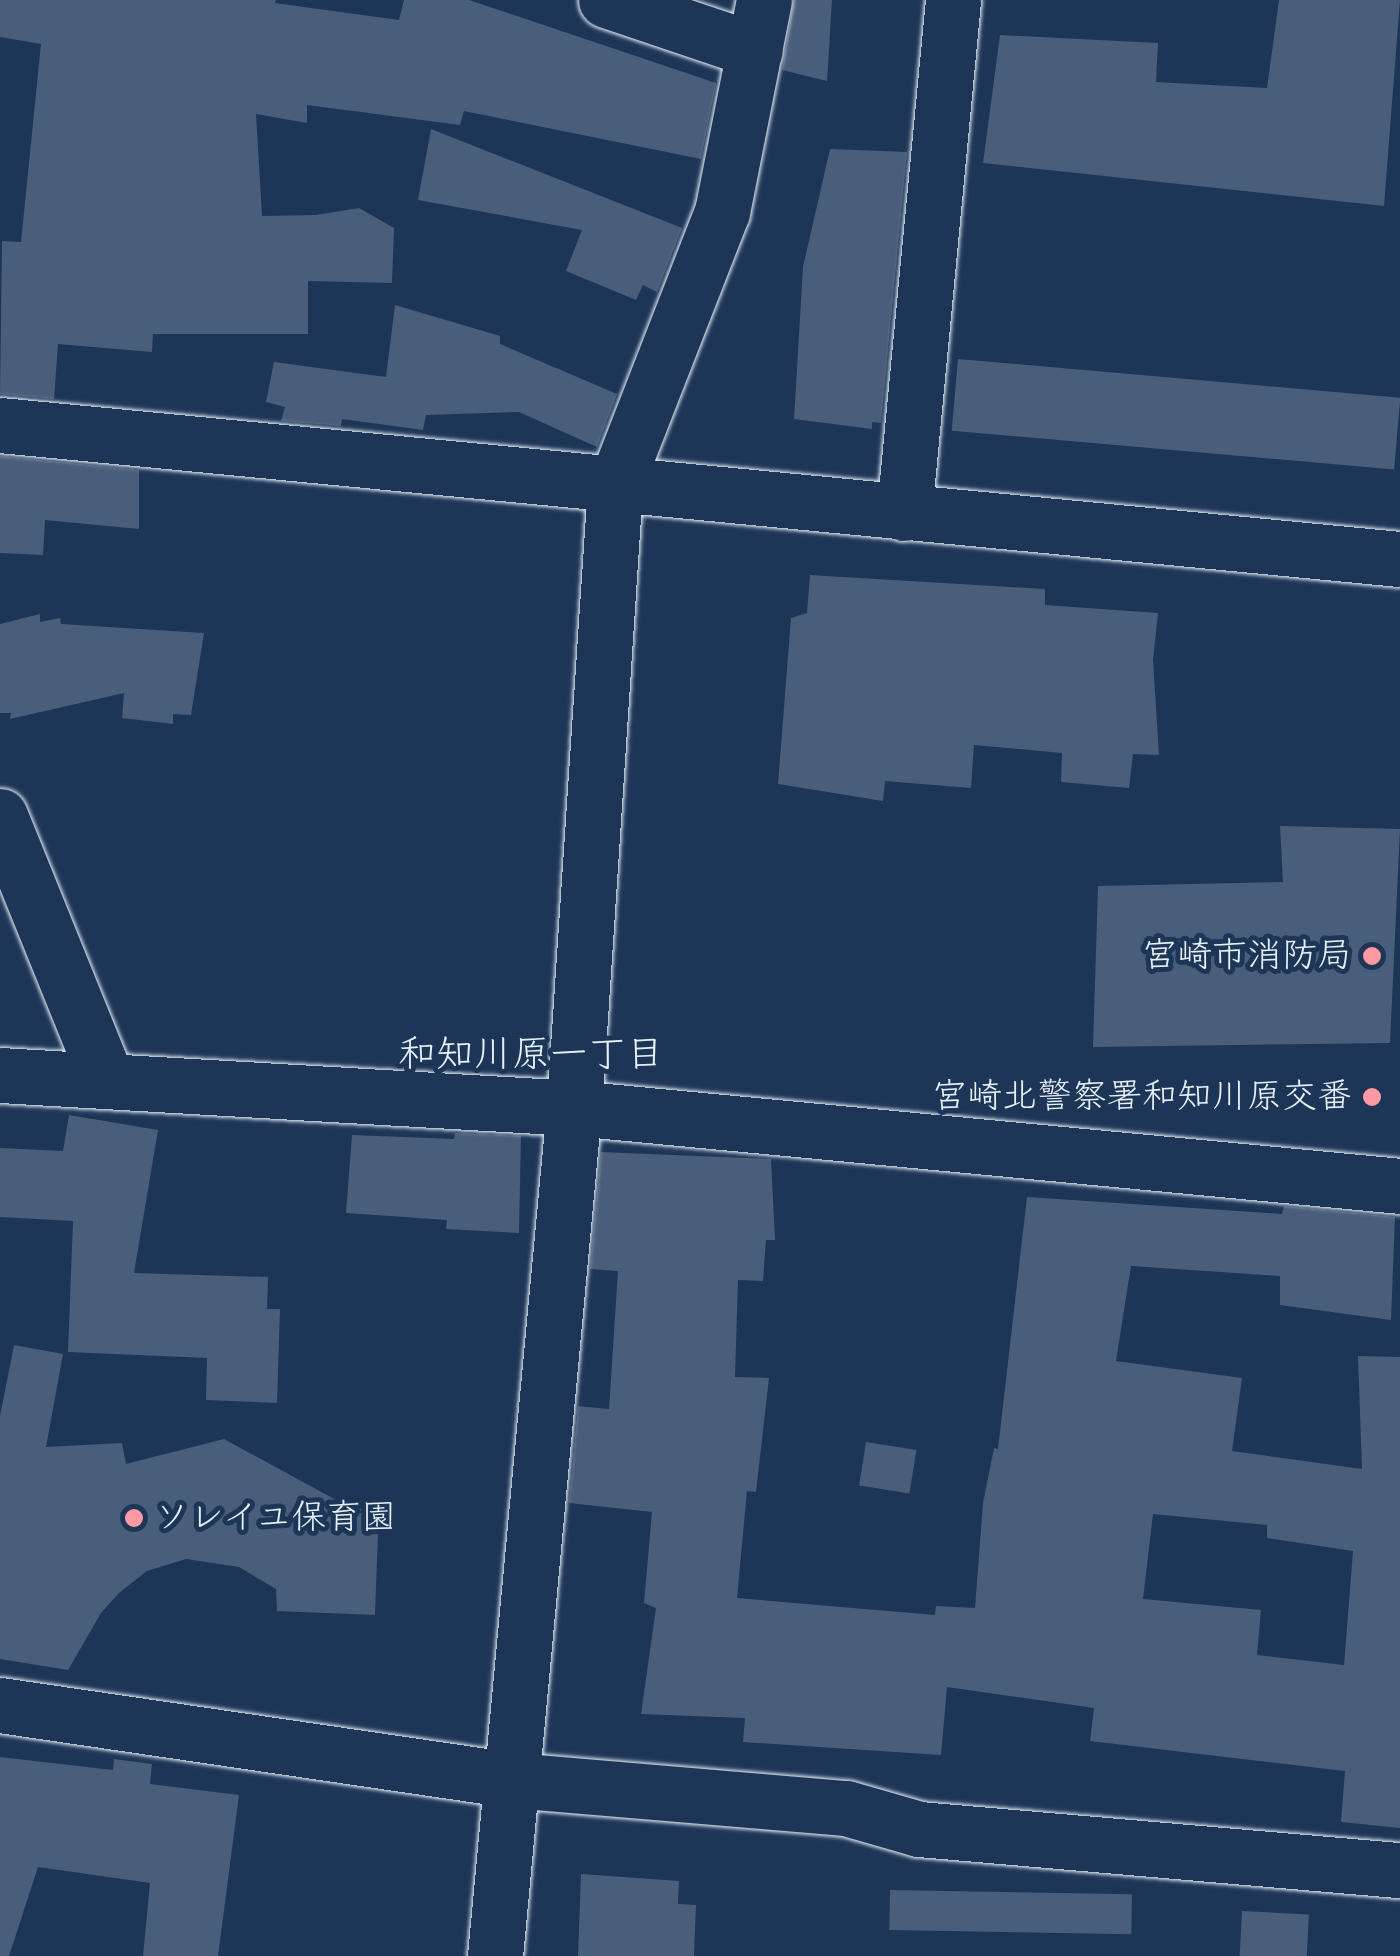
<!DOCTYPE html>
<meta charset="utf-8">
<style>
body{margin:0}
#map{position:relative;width:1400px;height:1956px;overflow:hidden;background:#1d3557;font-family:"Architects Daughter","Klee One",sans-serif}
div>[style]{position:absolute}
.building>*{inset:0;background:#495e7a;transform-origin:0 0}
.roads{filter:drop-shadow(0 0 2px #e8f1f8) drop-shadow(0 0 2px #e8f1f8)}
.street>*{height:55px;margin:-27.5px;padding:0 27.5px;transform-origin:27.5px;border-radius:27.5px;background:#1d3557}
.dots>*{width:28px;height:28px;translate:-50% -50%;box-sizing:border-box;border:5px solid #1d3557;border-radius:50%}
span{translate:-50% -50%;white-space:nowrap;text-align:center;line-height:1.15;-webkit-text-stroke:10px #1d3557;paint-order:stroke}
.poi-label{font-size:35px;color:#e8f1f8}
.right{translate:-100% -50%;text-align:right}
.left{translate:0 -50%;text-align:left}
.neighbourhood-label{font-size:38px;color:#e8f1f8}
</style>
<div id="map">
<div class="building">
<div style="clip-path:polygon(0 0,276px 0,275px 3px,399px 20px,404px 0,469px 0,716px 83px,701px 159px,464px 111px,460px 125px,307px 105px,307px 123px,256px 114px,262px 216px,316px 215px,359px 208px,394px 228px,392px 283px,308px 281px,308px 334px,153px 334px,152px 352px,58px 344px,54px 399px,0 394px,2px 241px,21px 242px,41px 44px,0 37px)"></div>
<div style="clip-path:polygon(794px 0,832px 0,827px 81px,782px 70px)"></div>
<div style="clip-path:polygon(1279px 0,1400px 0,1384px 206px,983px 163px,1000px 35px,1158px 43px,1156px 82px,1267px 88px)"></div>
<div style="clip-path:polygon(431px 129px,682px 228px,657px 292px,643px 285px,636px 300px,566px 271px,582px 230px,418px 200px)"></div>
<div style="clip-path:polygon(830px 149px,907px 152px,881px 423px,872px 422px,872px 429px,794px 419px,803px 267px)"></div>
<div style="clip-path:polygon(395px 305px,500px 336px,500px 344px,617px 394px,597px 447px,519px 412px,426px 415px,423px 430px,342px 419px,341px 426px,281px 421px,285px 407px,266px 402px,274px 362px,386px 377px)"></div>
<div style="left:958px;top:359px;width:444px;height:72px;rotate:5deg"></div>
<div style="clip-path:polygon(0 456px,139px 470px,139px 529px,45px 520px,43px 555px,0 553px)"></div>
<div style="clip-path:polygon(810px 575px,1045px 589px,1045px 605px,1158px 613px,1153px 660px,1159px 755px,1133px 754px,1129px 788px,1061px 782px,1062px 753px,974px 745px,971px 788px,885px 781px,883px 801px,778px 784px,791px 618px,807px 613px)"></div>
<div style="clip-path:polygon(40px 614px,40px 622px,60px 618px,61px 624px,204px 633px,191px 715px,173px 714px,173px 724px,122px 718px,124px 693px,10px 719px,11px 713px,0 713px,0 624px)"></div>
<div style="clip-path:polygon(1280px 826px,1400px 829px,1390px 1043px,1093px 1047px,1098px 886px,1283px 882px)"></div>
<div style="clip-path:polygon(69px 1115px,158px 1130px,134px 1273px,268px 1277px,267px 1309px,280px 1309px,277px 1403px,206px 1400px,207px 1358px,68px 1352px,73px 1221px,0 1217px,0 1148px,63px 1151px)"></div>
<div style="clip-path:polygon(455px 1133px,521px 1136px,519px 1233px,446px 1229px,447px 1220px,346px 1213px,352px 1135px,454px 1139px)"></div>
<div style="clip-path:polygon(evenodd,601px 1152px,771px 1159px,775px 1240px,766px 1240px,763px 1281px,738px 1280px,735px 1377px,769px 1378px,756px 1492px,747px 1491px,737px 1598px,935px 1615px,936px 1606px,975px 1608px,983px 1503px,994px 1448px,998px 1449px,1027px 1197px,1282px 1214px,1284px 1206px,1395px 1217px,1391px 1320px,1280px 1305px,1280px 1276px,1131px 1266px,1116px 1361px,1242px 1378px,1232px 1451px,1362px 1469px,1358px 1356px,1400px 1357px,1400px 1828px,1341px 1822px,1345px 1771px,1090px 1741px,1094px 1708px,947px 1687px,941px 1755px,743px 1742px,745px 1718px,641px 1714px,656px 1608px,644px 1603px,652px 1512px,569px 1503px,578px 1406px,609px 1409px,618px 1271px,590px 1269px,601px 1152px,1153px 1514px,1267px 1525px,1267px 1538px,1353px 1551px,1344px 1665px,1257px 1655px,1261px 1610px,1143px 1599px,1153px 1514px)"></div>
<div style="clip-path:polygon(14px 1345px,63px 1354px,46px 1447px,122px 1443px,126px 1464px,224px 1439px,347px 1506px,379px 1506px,375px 1615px,277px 1611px,276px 1589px,239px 1567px,186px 1559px,147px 1571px,119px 1593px,101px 1613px,68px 1670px,0 1659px,0 1416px)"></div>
<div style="left:866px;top:1442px;width:51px;height:44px;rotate:9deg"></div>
<div style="clip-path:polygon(0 1757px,113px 1770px,114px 1759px,152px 1764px,150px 1784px,239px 1795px,218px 1956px,143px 1956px,150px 1883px,38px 1867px,9px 1956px,0 1956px)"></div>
<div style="clip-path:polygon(581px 1874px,679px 1881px,678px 1904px,696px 1905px,694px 1956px,578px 1956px)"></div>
<div style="left:890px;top:1890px;width:242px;height:40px;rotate:1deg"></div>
<div style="left:1242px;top:1911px;width:67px;height:45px;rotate:3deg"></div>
</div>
<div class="roads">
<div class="street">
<div style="left:606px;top:0;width:157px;rotate:18.6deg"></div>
<div style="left:0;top:425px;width:1406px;rotate:5.47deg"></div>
<div style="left:904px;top:513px;width:515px;rotate:-84.54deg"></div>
<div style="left:0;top:816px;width:284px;rotate:68deg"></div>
<div style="left:0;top:1075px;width:575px;rotate:3.29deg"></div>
<div style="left:574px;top:1108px;width:830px;rotate:5.39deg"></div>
<div style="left:0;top:1705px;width:517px;rotate:8.33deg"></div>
<div style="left:512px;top:1780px;width:335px;rotate:4.8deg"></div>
<div style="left:846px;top:1808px;width:76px;rotate:16deg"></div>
<div style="left:919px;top:1829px;width:483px;rotate:4.9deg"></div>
<div style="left:495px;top:1956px;width:852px;rotate:-84.68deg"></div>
<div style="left:574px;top:1108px;width:623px;rotate:-86.23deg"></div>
<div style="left:615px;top:486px;width:294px;rotate:-68.7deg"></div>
<div style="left:722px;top:212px;width:216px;rotate:-78.8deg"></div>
</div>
</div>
<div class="dots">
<div style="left:1372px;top:956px;background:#ff9aa2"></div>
<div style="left:1372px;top:1097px;background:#ff9aa2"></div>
<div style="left:134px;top:1518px;background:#ff9aa2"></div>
</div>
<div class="poi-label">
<span class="right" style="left:1352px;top:956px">宮崎市消防局</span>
<span class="right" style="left:1352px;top:1097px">宮崎北警察署和知川原交番</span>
<span class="left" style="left:154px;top:1518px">ソレイユ保育園</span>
</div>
<div class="neighbourhood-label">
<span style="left:531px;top:1056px">和知川原一丁目</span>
</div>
</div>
